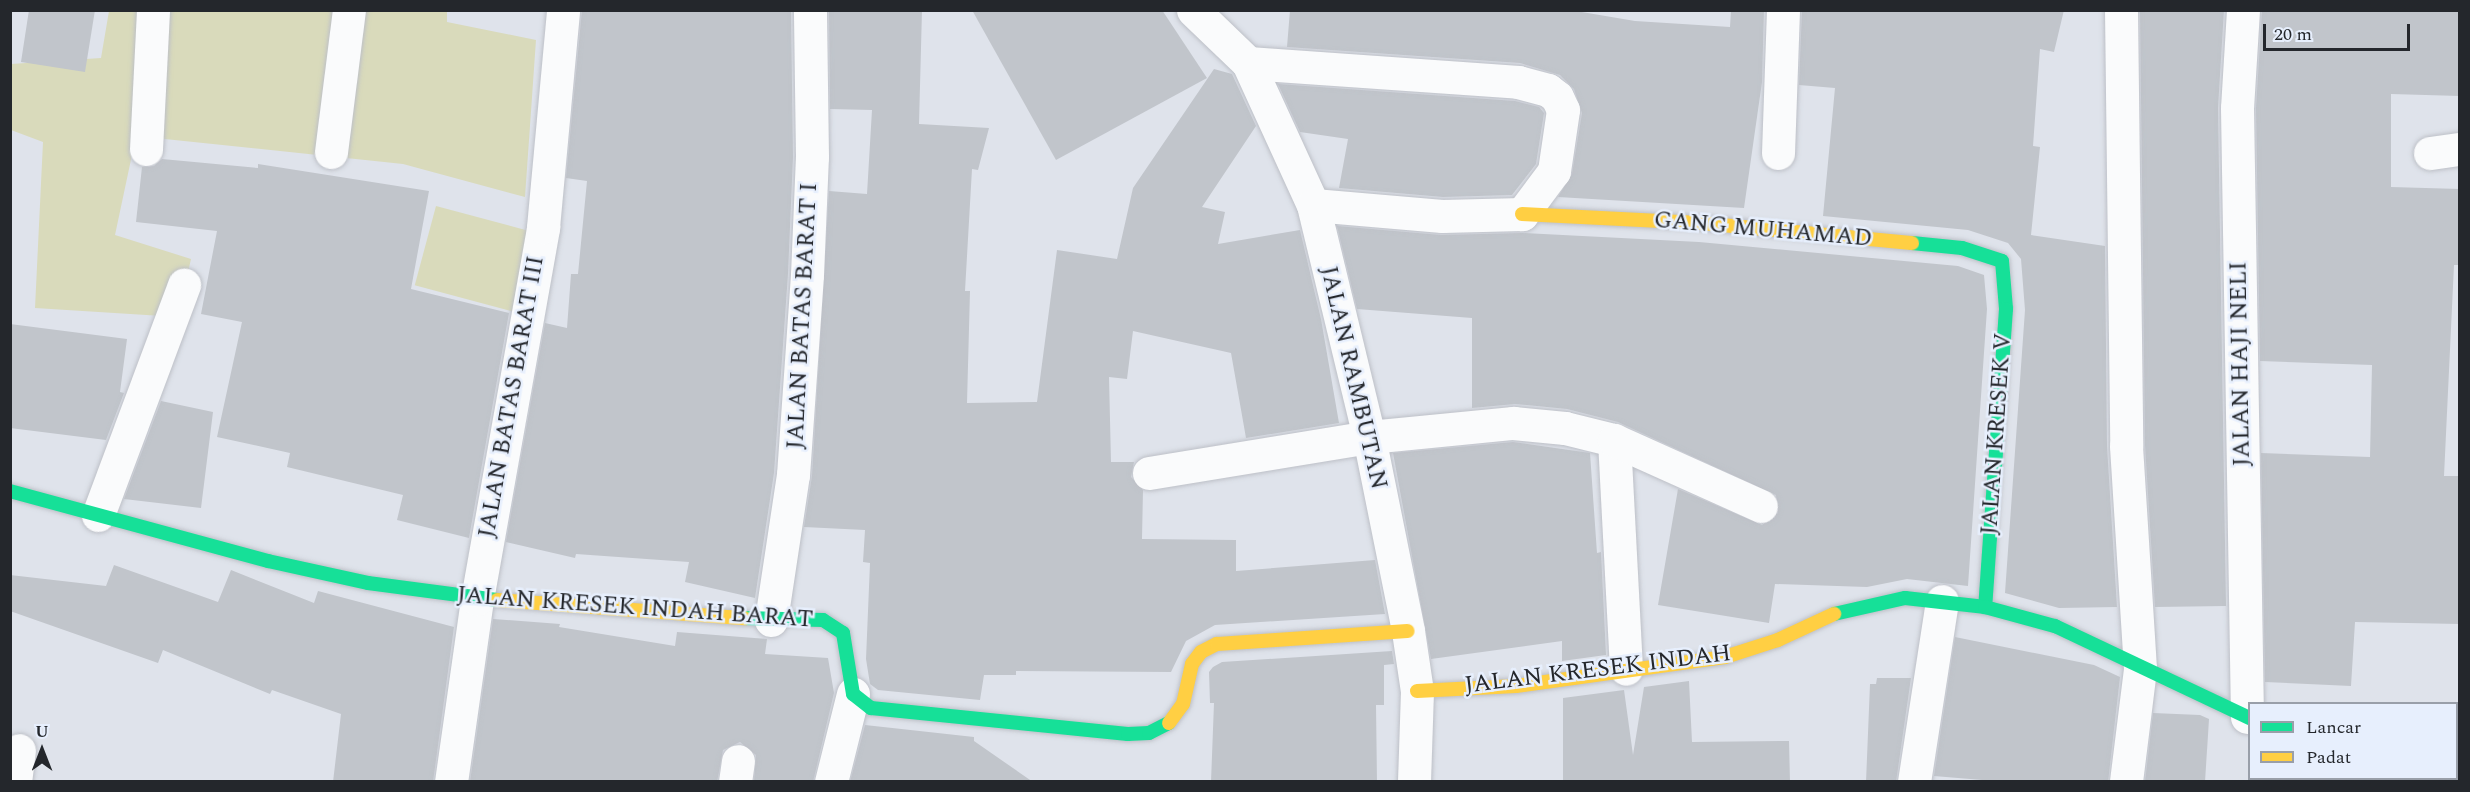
<!DOCTYPE html>
<style>
body{margin:0}
#map{position:relative;width:2470px;height:792px;overflow:hidden;background:#dfe3eb;font-family:Spectral,serif}
div>[style]{position:absolute}
.green>*{inset:0;background:#d9dabb;transform-origin:0 0}
.building>*{inset:0;background:#c1c5cb}
.roads{filter:drop-shadow(0 0 2px #bdc0c7) drop-shadow(0 0 2px #bdc0c7)}
.street>*{height:33px;margin:-16.5px;padding:0 16.5px;transform-origin:16.5px;border-radius:16.5px;background:#fafbfc}
.fast>*{height:14px;margin:-7px;padding:0 7px;transform-origin:7px;border-radius:7px;background:#16e098}
.slow>*{height:14px;margin:-7px;padding:0 7px;transform-origin:7px;border-radius:7px;background:#ffcf43}
span{translate:-50% -50%;white-space:nowrap;text-align:center;line-height:1.15;-webkit-text-stroke:5px #e7effd;paint-order:stroke}
.street-label{font-size:24px;color:#24272c}
.frame{position:absolute;inset:0;border:12px solid #24272c;pointer-events:none}
.legend{position:absolute;left:2248px;top:702px;width:210px;height:78px;box-sizing:border-box;background:#e7effd;border:2px solid #999fa9;margin:0;padding:8px 10px;list-style:none;font-size:18px;color:#24272c}
.legend li{display:flex;align-items:center;gap:12px;height:30px}
.legend b{width:30px;border:2px solid #999fa9}
.north{position:absolute;left:12px;top:720px;width:60px;height:60px;-webkit-text-stroke:4px #e7effd;paint-order:stroke;rotate:0deg;font-size:16px;font-weight:700;line-height:24px;text-align:center;color:#24272c}
.north::after{content:'';display:block;margin:auto;width:21px;height:27px;background:#24272c;clip-path:polygon(50% 0,100% 100%,50% 72%,0 100%)}
.scale{position:absolute;left:2263px;top:24px;width:147px;height:27px;box-sizing:border-box;border:3px solid #24272c;border-top:0;padding-left:8px;font-size:18px;line-height:21px;white-space:nowrap;color:#24272c;-webkit-text-stroke:4px #e7effd;paint-order:stroke}
</style>
<div id="map">
<div class="green">
<div style="clip-path:polygon(109px 11px,447px 11px,447px 22px,536px 40px,525px 197px,403px 164px,136px 136px,115px 235px,191px 259px,178px 317px,35px 308px,43px 142px,11px 130px,11px 64px,101px 58px)"></div>
<div style="left:436px;top:206px;width:103px;height:82px;rotate:15deg"></div>
</div>
<div class="building">
<div style="clip-path:polygon(29px 10px,95px 10px,85px 72px,21px 62px)"></div>
<div style="clip-path:polygon(582px 10px,791px 10px,793px 157px,788px 274px,774px 473px,755px 598px,685px 582px,689px 562px,576px 554px,575px 558px,506px 542px,545px 323px,567px 328px,571px 274px,578px 274px,587px 181px,566px 178px)"></div>
<div style="clip-path:polygon(829px 10px,922px 10px,919px 124px,989px 128px,978px 170px,972px 169px,965px 291px,970px 291px,967px 403px,1037px 402px,1057px 250px,1117px 259px,1133px 188px,1214px 69px,1232px 74px,1256px 126px,1202px 207px,1225px 212px,1218px 244px,1300px 230px,1321px 319px,1339px 423px,1246px 438px,1231px 353px,1133px 331px,1127px 379px,1109px 377px,1111px 462px,1134px 462px,1131px 477px,1143px 490px,1142px 539px,1236px 540px,1236px 571px,1375px 560px,1385px 614px,1215px 625px,1186px 641px,1171px 672px,1016px 671px,1016px 675px,984px 675px,980px 700px,878px 690px,870px 684px,866px 659px,870px 563px,863px 562px,865px 530px,804px 527px,812px 476px,829px 191px,867px 194px,872px 110px,830px 109px)"></div>
<div style="clip-path:polygon(972px 10px,1162px 10px,1207px 78px,1056px 160px)"></div>
<div style="clip-path:polygon(1290px 10px,1570px 10px,1635px 21px,1730px 27px,1731px 10px,1764px 10px,1762px 82px,1744px 208px,1558px 197px,1572px 174px,1582px 113px,1574px 89px,1560px 75px,1520px 63px,1287px 47px)"></div>
<div style="clip-path:polygon(1802px 10px,2064px 10px,2054px 52px,2040px 49px,2033px 146px,2040px 147px,2031px 235px,2105px 246px,2107px 446px,2117px 607px,2059px 608px,2005px 593px,2025px 310px,2021px 259px,2008px 243px,1968px 230px,1823px 216px,1835px 88px,1799px 85px)"></div>
<div style="clip-path:polygon(2140px 10px,2224px 10px,2218px 108px,2226px 606px,2155px 607px,2145px 445px)"></div>
<div style="clip-path:polygon(2262px 10px,2460px 10px,2460px 96px,2391px 94px,2391px 187px,2460px 189px,2460px 265px,2454px 265px,2444px 476px,2460px 476px,2460px 624px,2355px 622px,2351px 686px,2265px 682px,2261px 453px,2370px 457px,2372px 365px,2260px 361px,2256px 108px)"></div>
<div style="clip-path:polygon(1278px 84px,1515px 101px,1539px 107px,1544px 113px,1536px 164px,1512px 195px,1443px 197px,1339px 188px,1348px 139px,1300px 132px)"></div>
<div style="clip-path:polygon(162px 159px,258px 168px,258px 164px,429px 191px,411px 289px,509px 313px,469px 538px,397px 520px,403px 495px,287px 467px,290px 453px,217px 437px,242px 322px,201px 314px,217px 231px,136px 222px,142px 167px,154px 166px)"></div>
<div style="clip-path:polygon(1337px 226px,1441px 235px,1522px 233px,1699px 242px,1958px 266px,1984px 275px,1987px 309px,1968px 586px,1907px 579px,1867px 587px,1775px 584px,1769px 623px,1658px 605px,1678px 489px,1762px 525px,1778px 513px,1776px 495px,1618px 422px,1567px 409px,1515px 404px,1472px 408px,1472px 318px,1357px 309px)"></div>
<div style="clip-path:polygon(10px 324px,127px 339px,120px 392px,124px 393px,106px 440px,10px 428px)"></div>
<div style="clip-path:polygon(161px 401px,213px 412px,201px 508px,124px 499px)"></div>
<div style="clip-path:polygon(1513px 442px,1590px 453px,1597px 553px,1601px 552px,1606px 655px,1562px 661px,1562px 641px,1431px 659px,1393px 453px)"></div>
<div style="clip-path:polygon(114px 565px,218px 602px,231px 570px,314px 603px,318px 591px,454px 627px,433px 782px,333px 782px,341px 714px,272px 690px,270px 694px,163px 650px,158px 663px,10px 611px,10px 575px,106px 586px)"></div>
<div style="clip-path:polygon(493px 619px,560px 624px,559px 627px,675px 646px,677px 632px,767px 639px,765px 654px,828px 658px,834px 693px,813px 782px,754px 782px,756px 755px,740px 742px,723px 750px,717px 782px,470px 782px)"></div>
<div style="clip-path:polygon(1955px 637px,2094px 665px,2120px 677px,2108px 782px,2006px 782px,1934px 776px)"></div>
<div style="clip-path:polygon(1392px 651px,1394px 664px,1384px 665px,1384px 705px,1376px 705px,1377px 782px,1211px 782px,1214px 703px,1210px 703px,1209px 672px,1213px 667px,1222px 662px)"></div>
<div style="clip-path:polygon(1877px 678px,1911px 678px,1896px 782px,1866px 782px,1870px 684px,1876px 684px)"></div>
<div style="clip-path:polygon(1689px 681px,1692px 742px,1789px 741px,1790px 782px,1563px 782px,1563px 698px,1624px 690px,1633px 755px,1644px 687px)"></div>
<div style="clip-path:polygon(2153px 713px,2200px 715px,2209px 719px,2205px 782px,2145px 782px)"></div>
<div style="clip-path:polygon(865px 725px,974px 737px,974px 741px,1033px 782px,850px 782px)"></div>
</div>
<div class="roads">
<div class="street">
<div style="left:1193px;top:10px;width:76px;rotate:43.9deg"></div>
<div style="left:1248px;top:63px;width:156px;rotate:65.4deg"></div>
<div style="left:1313px;top:205px;width:239px;rotate:76.4deg"></div>
<div style="left:1369px;top:437px;width:198px;rotate:78.6deg"></div>
<div style="left:1408px;top:631px;width:61px;rotate:81.5deg"></div>
<div style="left:1417px;top:691px;width:91px;rotate:91.9deg"></div>
<div style="left:2121px;top:10px;width:436px;rotate:89.3deg"></div>
<div style="left:2126px;top:446px;width:223px;rotate:86.4deg"></div>
<div style="left:2140px;top:669px;width:114px;rotate:97.1deg"></div>
<div style="left:2243px;top:10px;width:98px;rotate:93.5deg"></div>
<div style="left:2237px;top:108px;width:609px;rotate:89.06deg"></div>
<div style="left:1248px;top:63px;width:271px;rotate:4deg"></div>
<div style="left:1518px;top:82px;width:31px;rotate:15deg"></div>
<div style="left:1548px;top:90px;width:11px;rotate:38deg"></div>
<div style="left:1557px;top:97px;width:14px;rotate:65deg"></div>
<div style="left:1563px;top:110px;width:62px;rotate:98.4deg"></div>
<div style="left:1554px;top:171px;width:54px;rotate:126.7deg"></div>
<div style="left:1522px;top:214px;width:80px;rotate:178.6deg"></div>
<div style="left:1442px;top:216px;width:129px;rotate:-175.1deg"></div>
<div style="left:146px;top:149px;width:139px;rotate:-87.1deg"></div>
<div style="left:331px;top:152px;width:143px;rotate:-82.8deg"></div>
<div style="left:1778px;top:153px;width:143px;rotate:-88deg"></div>
<div style="left:2430px;top:153px;width:30px;rotate:-8deg"></div>
<div style="left:1614px;top:440px;width:229px;rotate:87deg"></div>
<div style="left:1149px;top:473px;width:223px;rotate:-9.3deg"></div>
<div style="left:1369px;top:437px;width:145px;rotate:-5.6deg"></div>
<div style="left:1513px;top:423px;width:52px;rotate:5.5deg"></div>
<div style="left:1565px;top:428px;width:50px;rotate:13.8deg"></div>
<div style="left:1614px;top:440px;width:161px;rotate:24.2deg"></div>
<div style="left:98px;top:515px;width:246px;rotate:-69.5deg"></div>
<div style="left:771px;top:620px;width:147px;rotate:-81.4deg"></div>
<div style="left:793px;top:475px;width:200px;rotate:-86deg"></div>
<div style="left:807px;top:275px;width:118px;rotate:-87.6deg"></div>
<div style="left:812px;top:157px;width:147px;rotate:-90.8deg"></div>
<div style="left:2456px;top:739px;width:4px"></div>
<div style="left:15px;top:782px;width:32px;rotate:-83deg"></div>
<div style="left:451px;top:782px;width:185px;rotate:-81.9deg"></div>
<div style="left:477px;top:599px;width:378px;rotate:-79.9deg"></div>
<div style="left:543px;top:227px;width:218px;rotate:-84.7deg"></div>
<div style="left:735px;top:782px;width:21px;rotate:-82deg"></div>
<div style="left:831px;top:782px;width:91px;rotate:-76deg"></div>
<div style="left:1914px;top:782px;width:183px;rotate:-81.2deg"></div>
</div>
<div class="fast">
<div style="left:1912px;top:243px;width:50px;rotate:5.7deg"></div>
<div style="left:1962px;top:248px;width:42px;rotate:18deg"></div>
<div style="left:2002px;top:261px;width:48px;rotate:85.2deg"></div>
<div style="left:2006px;top:309px;width:299px;rotate:94deg"></div>
<div style="left:10px;top:491px;width:267px;rotate:15.2deg"></div>
<div style="left:268px;top:561px;width:102px;rotate:12.4deg"></div>
<div style="left:368px;top:583px;width:130px;rotate:7.5deg"></div>
<div style="left:1834px;top:614px;width:73px;rotate:-12.7deg"></div>
<div style="left:1905px;top:598px;width:81px;rotate:6.4deg"></div>
<div style="left:1985px;top:607px;width:73px;rotate:15.2deg"></div>
<div style="left:2055px;top:626px;width:216px;rotate:25.3deg"></div>
<div style="left:744px;top:618px;width:79px;rotate:1.5deg"></div>
<div style="left:823px;top:620px;width:24px;rotate:33deg"></div>
<div style="left:843px;top:633px;width:62px;rotate:80.7deg"></div>
<div style="left:853px;top:694px;width:23px;rotate:38deg"></div>
<div style="left:871px;top:708px;width:258px;rotate:5.8deg"></div>
<div style="left:1128px;top:734px;width:21px;rotate:-3deg"></div>
<div style="left:1149px;top:733px;width:22px;rotate:-27deg"></div>
</div>
<div class="slow">
<div style="left:1522px;top:214px;width:178px;rotate:2.9deg"></div>
<div style="left:1700px;top:223px;width:213px;rotate:5.4deg"></div>
<div style="left:497px;top:600px;width:248px;rotate:4.2deg"></div>
<div style="left:1417px;top:691px;width:99px;rotate:-2.9deg"></div>
<div style="left:1516px;top:686px;width:211px;rotate:-7.9deg"></div>
<div style="left:1725px;top:657px;width:56px;rotate:-17.8deg"></div>
<div style="left:1778px;top:640px;width:62px;rotate:-24.9deg"></div>
<div style="left:1169px;top:723px;width:24px;rotate:-54deg"></div>
<div style="left:1183px;top:704px;width:41px;rotate:-77.3deg"></div>
<div style="left:1192px;top:664px;width:15px;rotate:-53deg"></div>
<div style="left:1201px;top:652px;width:18px;rotate:-27deg"></div>
<div style="left:1217px;top:644px;width:191px;rotate:-3.9deg"></div>
</div>
</div>
<div class="street-label">
<span style="left:1763px;top:230px;rotate:5deg">GANG MUHAMAD</span>
<span style="left:803px;top:316px;rotate:-87deg">JALAN BATAS BARAT I</span>
<span style="left:2241px;top:364px;rotate:-91deg">JALAN HAJI NELI</span>
<span style="left:1353px;top:378px;rotate:77deg">JALAN RAMBUTAN</span>
<span style="left:512px;top:397px;rotate:-80deg">JALAN BATAS BARAT III</span>
<span style="left:1997px;top:434px;rotate:-86deg">JALAN KRESEK V</span>
<span style="left:635px;top:608px;rotate:4deg">JALAN KRESEK INDAH BARAT</span>
<span style="left:1598px;top:670px;rotate:-7deg">JALAN KRESEK INDAH</span>
</div>
<div class="frame"></div>
<ul class="legend">
<li><b style="height:8px;background:#16e098"></b>Lancar</li>
<li><b style="height:8px;background:#ffcf43"></b>Padat</li>
</ul>
<div class="north">U</div>
<div class="scale">20 m</div>
</div>
